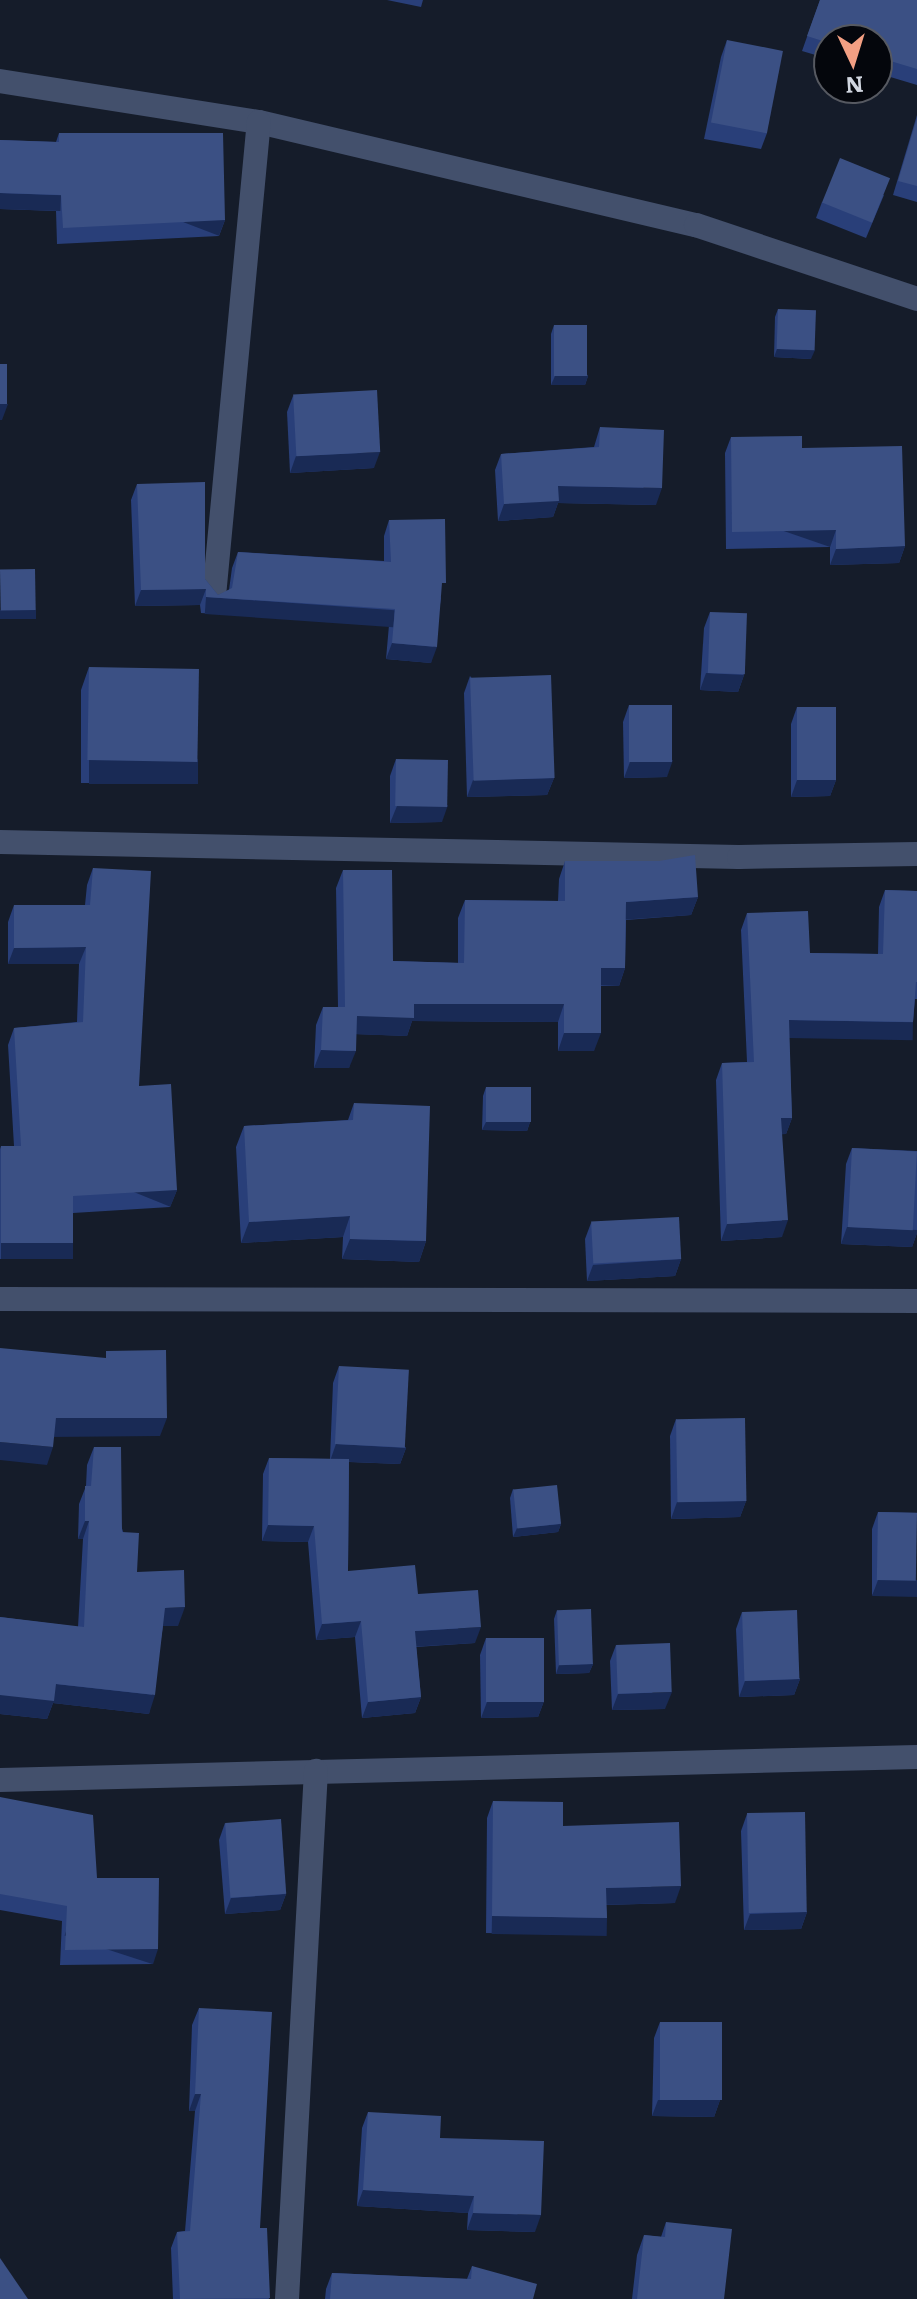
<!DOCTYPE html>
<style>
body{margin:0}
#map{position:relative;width:917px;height:2299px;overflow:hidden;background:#151c2a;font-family:Literata,serif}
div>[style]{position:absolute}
.minor>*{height:24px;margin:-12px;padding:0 12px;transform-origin:12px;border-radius:12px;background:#43506c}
.wall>*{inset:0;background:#293f79}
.shaded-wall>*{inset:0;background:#192a55;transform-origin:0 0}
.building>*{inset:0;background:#3b5084;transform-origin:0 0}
span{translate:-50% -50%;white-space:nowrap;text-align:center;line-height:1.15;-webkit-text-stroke:8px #04060c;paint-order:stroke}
.north{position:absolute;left:813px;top:24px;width:80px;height:80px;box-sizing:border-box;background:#04060c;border:2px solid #565961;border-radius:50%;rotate:176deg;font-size:22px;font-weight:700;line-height:32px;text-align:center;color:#d1d6e0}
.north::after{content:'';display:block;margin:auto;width:28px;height:36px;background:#f39f83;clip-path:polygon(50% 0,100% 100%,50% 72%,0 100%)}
</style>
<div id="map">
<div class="minor">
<div style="left:0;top:81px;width:262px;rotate:9deg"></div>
<div style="left:259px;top:122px;width:449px;rotate:13.3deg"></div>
<div style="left:696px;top:225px;width:233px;rotate:18.5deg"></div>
<div style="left:214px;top:596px;width:476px;rotate:-84.6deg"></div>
<div style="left:0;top:842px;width:739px;rotate:1.16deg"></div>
<div style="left:739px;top:857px;width:178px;rotate:-1deg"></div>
<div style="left:0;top:1299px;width:917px;rotate:0.12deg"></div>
<div style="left:0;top:1780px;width:917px;rotate:-1.44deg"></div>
<div style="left:287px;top:2299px;width:529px;rotate:-86.86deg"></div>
</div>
<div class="wall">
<div style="clip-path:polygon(387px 0,423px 0,421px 7px)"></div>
<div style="clip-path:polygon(820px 0,917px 0,917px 85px,877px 73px,877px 40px,829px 40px,829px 59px,802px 51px)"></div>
<div style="clip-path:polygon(727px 40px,767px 133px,761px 149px,704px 139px,721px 57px)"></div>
<div style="clip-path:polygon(917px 115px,917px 202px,893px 195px)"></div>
<div style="clip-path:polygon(59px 133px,225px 220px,219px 236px,57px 244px,56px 211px,0 209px,0 140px,56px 142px)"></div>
<div style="clip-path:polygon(884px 195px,866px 238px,816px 218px,822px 202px)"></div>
<div style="clip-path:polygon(778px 309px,811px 359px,774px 357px,775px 317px)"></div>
<div style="clip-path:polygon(554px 325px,588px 376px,585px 385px,551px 385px,551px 334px)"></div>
<div style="clip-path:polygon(293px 396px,374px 468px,290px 473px,287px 412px)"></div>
<div style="clip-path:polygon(600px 427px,656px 505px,558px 503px,553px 517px,498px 521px,495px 470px,501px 454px,594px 447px)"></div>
<div style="clip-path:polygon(731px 437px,802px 448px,905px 546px,899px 563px,830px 565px,830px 547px,726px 549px,725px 453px)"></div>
<div style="clip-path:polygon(137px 484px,205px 579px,218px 595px,229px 590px,232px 568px,238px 552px,384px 561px,384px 536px,389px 520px,441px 598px,431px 663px,386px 659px,389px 625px,201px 613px,200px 605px,135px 606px,131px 500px)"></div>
<div style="clip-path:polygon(710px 612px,744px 675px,738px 692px,700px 690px,704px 628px)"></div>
<div style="clip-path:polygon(89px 667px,198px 760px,190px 783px,81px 783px,81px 690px)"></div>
<div style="clip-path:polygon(470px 676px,554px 778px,547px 795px,467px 797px,464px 693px)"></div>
<div style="clip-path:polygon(629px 705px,667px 777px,624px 778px,623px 722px)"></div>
<div style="clip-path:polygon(797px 707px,836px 780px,830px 796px,791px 797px,791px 724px)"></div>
<div style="clip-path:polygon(396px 759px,442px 822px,390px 823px,390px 776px)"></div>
<div style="clip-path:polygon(565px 861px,698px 897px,691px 915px,626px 920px,625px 968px,619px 986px,601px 986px,594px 1051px,558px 1051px,558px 1022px,412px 1021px,407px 1036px,356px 1034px,349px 1068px,314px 1068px,316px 1025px,323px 1007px,338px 1007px,336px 888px,343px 870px,393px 961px,458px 963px,458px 918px,465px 900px,558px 901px,559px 879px)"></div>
<div style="clip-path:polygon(93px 868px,139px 1086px,177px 1190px,170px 1207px,73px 1213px,67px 1259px,0 1259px,0 1149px,1px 1146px,14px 1146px,8px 1045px,14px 1028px,77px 1022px,79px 964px,8px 964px,8px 922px,14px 905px,85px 905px,87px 885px)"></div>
<div style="clip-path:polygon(885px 890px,917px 891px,917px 999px,915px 999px,913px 1022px,907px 1039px,789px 1037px,792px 1118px,786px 1134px,782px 1134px,782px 1237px,721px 1241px,716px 1080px,722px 1063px,747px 1062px,741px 930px,747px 913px,810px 953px,878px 954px,879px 907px)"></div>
<div style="clip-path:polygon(486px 1087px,530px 1122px,527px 1131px,482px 1130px,483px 1096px)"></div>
<div style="clip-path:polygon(354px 1103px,426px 1241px,419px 1262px,342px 1259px,343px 1237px,241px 1243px,236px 1147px,244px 1126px,348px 1120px)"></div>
<div style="clip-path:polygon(852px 1148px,917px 1151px,917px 1233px,912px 1247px,841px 1244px,846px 1164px)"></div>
<div style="clip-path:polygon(591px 1223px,681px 1259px,675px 1276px,587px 1281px,585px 1239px)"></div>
<div style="clip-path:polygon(339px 1366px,406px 1448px,400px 1464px,349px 1462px,348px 1571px,418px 1594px,475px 1643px,416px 1647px,421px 1697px,415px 1713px,362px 1718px,355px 1637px,316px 1640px,308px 1542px,262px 1541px,263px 1474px,269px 1458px,330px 1459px,333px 1383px)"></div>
<div style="clip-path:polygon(676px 1419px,746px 1501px,740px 1517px,671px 1519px,670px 1436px)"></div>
<div style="clip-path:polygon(94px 1447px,137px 1572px,178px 1626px,163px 1626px,149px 1714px,53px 1703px,47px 1719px,0 1714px,0 1617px,78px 1627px,83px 1539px,78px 1539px,79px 1504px,86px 1486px,87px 1465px)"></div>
<div style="clip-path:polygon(513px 1489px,561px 1524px,558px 1532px,513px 1537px,510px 1498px)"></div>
<div style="clip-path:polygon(878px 1512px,917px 1513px,872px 1596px,872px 1529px)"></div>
<div style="clip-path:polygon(557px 1610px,593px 1664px,589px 1673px,556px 1674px,554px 1619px)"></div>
<div style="clip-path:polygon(742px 1612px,800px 1679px,794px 1695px,739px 1697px,736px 1629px)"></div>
<div style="clip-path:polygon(486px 1638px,544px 1701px,538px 1717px,481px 1718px,480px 1655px)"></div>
<div style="clip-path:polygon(616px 1645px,665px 1709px,612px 1710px,610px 1661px)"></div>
<div style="clip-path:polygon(0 1797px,97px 1878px,153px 1964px,60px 1965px,62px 1921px,0 1910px)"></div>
<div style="clip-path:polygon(493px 1801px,563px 1826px,675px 1903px,606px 1905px,607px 1918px,601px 1935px,486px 1933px,487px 1818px)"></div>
<div style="clip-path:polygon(747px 1814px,807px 1912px,801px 1929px,744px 1930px,741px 1831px)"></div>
<div style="clip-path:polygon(225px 1823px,286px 1894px,280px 1910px,225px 1914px,219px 1840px)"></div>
<div style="clip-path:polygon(199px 2008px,260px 2228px,269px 2299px,173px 2299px,171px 2248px,177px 2232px,185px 2231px,195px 2111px,189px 2111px,192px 2025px)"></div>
<div style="clip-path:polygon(660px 2022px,720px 2100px,714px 2117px,652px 2116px,654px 2038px)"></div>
<div style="clip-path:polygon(368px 2112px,440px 2138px,535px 2232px,467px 2230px,468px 2213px,357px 2206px,362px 2128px)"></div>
<div style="clip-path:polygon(666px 2222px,724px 2299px,632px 2299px,637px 2255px,644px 2235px,661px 2237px)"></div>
<div style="clip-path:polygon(472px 2266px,533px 2299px,325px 2299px,326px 2289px,332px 2273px,467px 2279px)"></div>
</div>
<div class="shaded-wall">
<div style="left:0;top:193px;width:61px;height:16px;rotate:2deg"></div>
<div style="left:225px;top:220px;width:17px;height:162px;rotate:111deg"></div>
<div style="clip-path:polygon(777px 349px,815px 350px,811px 359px,774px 357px)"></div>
<div style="clip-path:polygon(555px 376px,588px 376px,585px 385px,551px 385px)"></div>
<div style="clip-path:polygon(0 404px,8px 404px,2px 420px,0 420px)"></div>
<div style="clip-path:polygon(380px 452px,374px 468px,290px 473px,296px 456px)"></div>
<div style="clip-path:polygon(558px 486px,662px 488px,656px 505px,558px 503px,553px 517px,498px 521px,504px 504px)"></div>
<div style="left:836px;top:530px;width:18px;height:104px;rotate:109deg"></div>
<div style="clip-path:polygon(905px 546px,899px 563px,830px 565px,836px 549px)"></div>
<div style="clip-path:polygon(206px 589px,200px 605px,135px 606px,141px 590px)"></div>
<div style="left:206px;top:597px;width:189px;height:17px;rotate:4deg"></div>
<div style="left:0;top:610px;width:36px;height:9px"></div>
<div style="clip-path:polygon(392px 643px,437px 647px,431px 663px,386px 659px)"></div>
<div style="clip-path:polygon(706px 673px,744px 675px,738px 692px,700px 690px)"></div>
<div style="left:89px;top:760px;width:109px;height:24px"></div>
<div style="clip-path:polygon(673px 760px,667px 777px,624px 778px,630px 762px)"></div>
<div style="clip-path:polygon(554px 778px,547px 795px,467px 797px,473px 780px)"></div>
<div style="clip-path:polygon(797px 780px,836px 780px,830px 796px,791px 797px)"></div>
<div style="clip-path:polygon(448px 805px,442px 822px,390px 823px,397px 806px)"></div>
<div style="clip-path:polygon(698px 897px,691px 915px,619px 920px,626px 902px)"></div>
<div style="clip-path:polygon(86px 947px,79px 964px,8px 964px,14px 948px)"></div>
<div style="clip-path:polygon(601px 968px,625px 968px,619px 986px,595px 985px)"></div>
<div style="clip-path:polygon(414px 1004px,564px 1004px,558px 1022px,412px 1021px,407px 1036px,350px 1034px,357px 1016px)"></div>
<div style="left:789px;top:1020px;width:124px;height:18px;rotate:1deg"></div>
<div style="clip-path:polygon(564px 1033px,601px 1033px,594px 1051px,558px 1051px)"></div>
<div style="clip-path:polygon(321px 1050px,356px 1051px,349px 1068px,314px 1068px)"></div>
<div style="clip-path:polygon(781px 1118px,792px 1118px,786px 1134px,775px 1135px)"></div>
<div style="clip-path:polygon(486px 1122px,530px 1122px,527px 1131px,482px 1130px)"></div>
<div style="left:177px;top:1190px;width:18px;height:104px;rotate:112deg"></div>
<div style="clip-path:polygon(350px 1216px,343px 1237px,241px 1243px,249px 1222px)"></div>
<div style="clip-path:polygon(788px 1220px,782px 1237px,721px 1241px,727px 1224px)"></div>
<div style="clip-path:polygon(847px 1227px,917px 1230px,917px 1233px,912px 1247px,841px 1244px)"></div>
<div style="clip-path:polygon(350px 1239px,426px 1241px,419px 1262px,342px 1259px)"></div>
<div style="left:1px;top:1243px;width:72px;height:16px"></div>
<div style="clip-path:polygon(681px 1259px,675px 1276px,587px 1281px,593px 1265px)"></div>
<div style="clip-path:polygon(56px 1418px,167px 1418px,160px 1436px,49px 1437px)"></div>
<div style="clip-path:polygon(0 1442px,53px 1447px,47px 1465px,0 1460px)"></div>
<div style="clip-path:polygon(336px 1444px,406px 1448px,400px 1464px,330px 1461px)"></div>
<div style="clip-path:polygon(746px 1501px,740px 1517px,671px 1519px,677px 1502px)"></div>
<div style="clip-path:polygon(85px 1521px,89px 1521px,83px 1539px,78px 1539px)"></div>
<div style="clip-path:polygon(561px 1524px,558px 1532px,513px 1537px,517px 1528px)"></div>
<div style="clip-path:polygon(268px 1525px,314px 1526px,308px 1542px,262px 1541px)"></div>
<div style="clip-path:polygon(878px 1580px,917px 1580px,917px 1597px,872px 1596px)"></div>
<div style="clip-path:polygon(185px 1607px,178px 1626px,158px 1626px,165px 1608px)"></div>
<div style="clip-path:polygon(361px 1621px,355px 1637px,316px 1640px,322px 1624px)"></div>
<div style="clip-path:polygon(481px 1627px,475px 1643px,409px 1647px,415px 1631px)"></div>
<div style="clip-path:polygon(593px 1664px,589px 1673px,556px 1674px,559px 1665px)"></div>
<div style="clip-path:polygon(800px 1679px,794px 1695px,739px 1697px,745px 1681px)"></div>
<div style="clip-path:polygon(56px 1684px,155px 1695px,149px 1714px,53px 1703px,47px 1719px,0 1714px,0 1695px)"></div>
<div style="clip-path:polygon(672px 1692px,665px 1709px,612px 1710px,618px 1694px)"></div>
<div style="clip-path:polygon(421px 1697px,415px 1713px,362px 1718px,368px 1702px)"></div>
<div style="clip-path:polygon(544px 1701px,538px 1717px,481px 1718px,487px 1702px)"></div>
<div style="clip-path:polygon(681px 1886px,675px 1903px,600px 1905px,606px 1888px)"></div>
<div style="clip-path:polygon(286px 1894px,280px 1910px,225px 1914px,231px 1898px)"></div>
<div style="clip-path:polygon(807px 1912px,801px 1929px,744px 1930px,750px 1914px)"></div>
<div style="left:492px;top:1916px;width:115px;height:18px;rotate:1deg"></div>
<div style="left:158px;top:1949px;width:16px;height:93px;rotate:108deg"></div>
<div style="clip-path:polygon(195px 2094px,201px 2094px,195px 2111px,189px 2111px)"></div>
<div style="clip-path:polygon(658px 2100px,720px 2100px,714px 2117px,652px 2116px)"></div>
<div style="clip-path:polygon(363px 2190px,474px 2196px,468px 2213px,357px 2206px)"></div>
<div style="clip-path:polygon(473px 2213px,541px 2215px,535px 2232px,467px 2230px)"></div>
</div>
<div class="building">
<div style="clip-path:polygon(820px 0,917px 0,917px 69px,877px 57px,877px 40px,829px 40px,829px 43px,807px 36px)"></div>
<div style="left:727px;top:40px;width:57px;height:84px;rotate:11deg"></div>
<div style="clip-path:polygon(917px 118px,917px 186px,898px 181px)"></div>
<div style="clip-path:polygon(59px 133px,223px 133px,225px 220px,63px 228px,61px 195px,0 193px,0 140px,59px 142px)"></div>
<div style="left:840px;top:158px;width:54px;height:48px;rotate:22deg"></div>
<div style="left:778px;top:309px;width:38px;height:40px;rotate:2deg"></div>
<div style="left:554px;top:325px;width:33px;height:51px"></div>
<div style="left:0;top:364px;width:7px;height:40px"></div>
<div style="left:377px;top:390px;width:62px;height:84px;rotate:87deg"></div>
<div style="clip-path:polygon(600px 427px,664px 430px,662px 488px,558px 486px,559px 501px,504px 504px,501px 454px,599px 447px)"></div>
<div style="clip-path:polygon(802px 436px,802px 448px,902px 446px,905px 546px,836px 549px,836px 530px,732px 532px,731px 437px)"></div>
<div style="clip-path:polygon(205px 482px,205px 579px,218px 595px,232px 588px,238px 552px,391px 562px,389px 520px,445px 519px,446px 583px,442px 583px,437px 647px,392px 643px,395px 609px,206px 597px,206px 589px,141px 590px,137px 484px)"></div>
<div style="left:35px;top:569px;width:41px;height:35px;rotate:89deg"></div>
<div style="left:710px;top:612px;width:37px;height:61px;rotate:2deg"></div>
<div style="left:89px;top:667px;width:110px;height:93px;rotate:1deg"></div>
<div style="left:551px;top:675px;width:103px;height:81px;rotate:88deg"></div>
<div style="left:629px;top:705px;width:43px;height:57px"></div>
<div style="left:797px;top:707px;width:39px;height:73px"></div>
<div style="left:396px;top:759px;width:52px;height:47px;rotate:1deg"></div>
<div style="clip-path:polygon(695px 855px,698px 897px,626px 902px,625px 968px,601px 968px,601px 1033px,564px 1033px,564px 1004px,414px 1004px,414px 1018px,357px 1016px,356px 1051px,321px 1050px,323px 1007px,345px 1007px,343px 870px,392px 870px,393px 961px,464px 963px,465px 900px,565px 901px,565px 861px,659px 861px)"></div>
<div style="clip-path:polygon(93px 868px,151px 871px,139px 1086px,171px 1084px,177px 1190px,73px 1196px,73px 1243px,1px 1243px,1px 1146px,21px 1146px,14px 1028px,83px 1022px,86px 947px,14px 948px,14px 905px,90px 905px)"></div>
<div style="clip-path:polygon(885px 890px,917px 891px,917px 982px,916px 982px,913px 1022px,789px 1020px,792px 1118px,781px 1118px,788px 1220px,727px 1224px,722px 1063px,754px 1062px,747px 913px,808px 911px,810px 953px,883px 954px)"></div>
<div style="left:486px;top:1087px;width:45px;height:35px"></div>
<div style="clip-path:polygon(354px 1103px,430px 1106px,426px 1241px,350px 1239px,350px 1216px,249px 1222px,244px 1126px,353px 1120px)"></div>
<div style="left:852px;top:1148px;width:65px;height:79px;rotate:3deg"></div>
<div style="left:679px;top:1217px;width:42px;height:88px;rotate:87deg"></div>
<div style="clip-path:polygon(0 1348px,106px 1358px,106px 1351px,166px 1350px,167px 1418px,56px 1418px,53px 1447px,0 1442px)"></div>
<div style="left:339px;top:1366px;width:70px;height:78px;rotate:3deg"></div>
<div style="left:745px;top:1418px;width:83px;height:69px;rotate:89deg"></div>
<div style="clip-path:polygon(94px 1447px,121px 1447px,122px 1532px,139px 1533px,137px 1572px,184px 1570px,185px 1607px,165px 1608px,155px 1695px,56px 1684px,54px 1701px,0 1695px,0 1617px,84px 1627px,89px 1521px,85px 1521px,85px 1486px,91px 1486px)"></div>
<div style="clip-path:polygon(269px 1458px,349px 1459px,348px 1571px,415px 1565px,418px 1594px,478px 1590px,481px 1627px,415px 1631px,421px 1697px,368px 1702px,361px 1621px,322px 1624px,314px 1526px,268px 1525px)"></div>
<div style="left:557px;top:1485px;width:39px;height:44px;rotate:84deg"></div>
<div style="left:878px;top:1512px;width:39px;height:68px;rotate:1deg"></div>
<div style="left:591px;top:1609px;width:55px;height:34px;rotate:88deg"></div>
<div style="left:797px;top:1610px;width:69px;height:55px;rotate:88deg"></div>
<div style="left:486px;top:1638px;width:58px;height:64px"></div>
<div style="left:670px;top:1643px;width:49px;height:54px;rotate:88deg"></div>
<div style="clip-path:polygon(0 1797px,93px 1815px,97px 1878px,159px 1878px,158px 1949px,65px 1950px,67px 1906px,0 1894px)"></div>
<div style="clip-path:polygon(493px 1801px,563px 1802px,563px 1826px,679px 1822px,681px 1886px,606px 1888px,607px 1918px,492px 1916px)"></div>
<div style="left:805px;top:1812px;width:100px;height:58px;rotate:89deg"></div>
<div style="left:281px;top:1819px;width:75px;height:56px;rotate:86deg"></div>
<div style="clip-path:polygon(199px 2008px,272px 2012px,260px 2228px,267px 2228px,270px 2298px,180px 2299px,177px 2232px,190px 2231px,201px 2094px,195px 2094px)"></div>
<div style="left:660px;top:2022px;width:62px;height:78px"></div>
<div style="clip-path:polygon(368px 2112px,441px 2116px,440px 2138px,544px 2141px,541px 2215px,473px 2213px,474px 2196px,363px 2190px)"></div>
<div style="clip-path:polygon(666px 2222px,732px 2229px,724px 2299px,637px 2299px,644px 2235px,665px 2237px)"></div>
<div style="clip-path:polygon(0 2258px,28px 2299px,0 2299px)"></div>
<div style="clip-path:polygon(472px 2266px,537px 2284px,533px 2299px,330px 2299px,332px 2273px,471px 2279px)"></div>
</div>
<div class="north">N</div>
</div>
